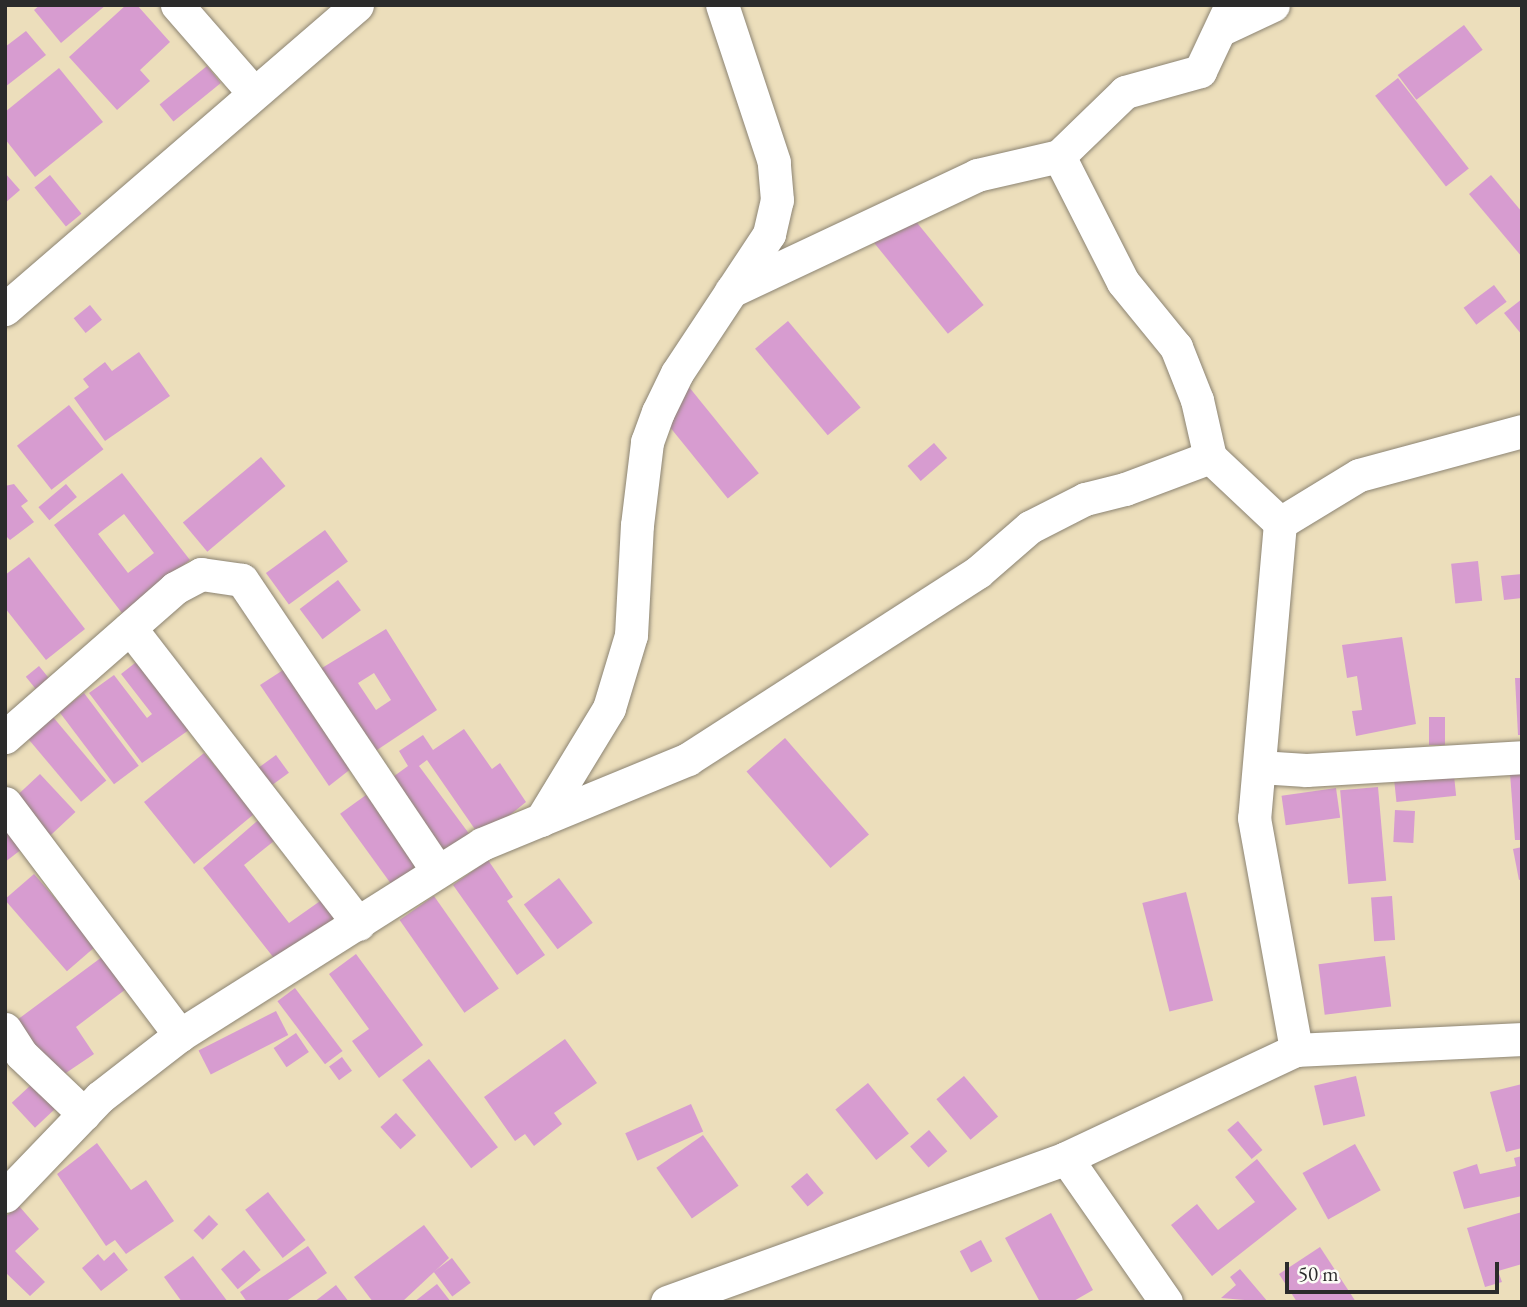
<!DOCTYPE html>
<style>
body{margin:0}
#map{position:relative;width:1527px;height:1307px;overflow:hidden;background:#ecdebb;font-family:"EB Garamond",serif}
div>[style]{position:absolute}
.building>*{inset:0;background:#d79cd0;transform-origin:0 0}
.roads{filter:drop-shadow(0 0 2px #8c8473) drop-shadow(0 0 2px #8c8473)}
.minor>*{height:33px;margin:-16.5px;padding:0 16.5px;transform-origin:16.5px;border-radius:16.5px;background:#fff}
span{translate:-50% -50%;white-space:nowrap;text-align:center;line-height:1.15;-webkit-text-stroke:7px #fdfcf7;paint-order:stroke}
.frame{position:absolute;inset:0;border:7px solid #2b2b2b;pointer-events:none}
.scale{position:absolute;left:1285px;top:1262px;width:214px;height:32px;box-sizing:border-box;border:4px solid #2b2b2b;border-top:0;padding-left:9px;font-size:21px;line-height:24px;white-space:nowrap;color:#2b2b2b;-webkit-text-stroke:5px #fdfcf7;paint-order:stroke}
</style>
<div id="map">
<div class="building">
<div style="clip-path:polygon(40px 5px,106px 5px,61px 43px,34px 10px)"></div>
<div style="clip-path:polygon(126px 5px,137px 5px,170px 42px,140px 70px,150px 81px,117px 110px,69px 57px)"></div>
<div style="left:1464px;top:25px;width:31px;height:83px;rotate:53deg"></div>
<div style="clip-path:polygon(26px 31px,46px 55px,5px 87px,5px 47px)"></div>
<div style="left:207px;top:66px;width:22px;height:61px;rotate:51deg"></div>
<div style="clip-path:polygon(59px 68px,103px 122px,35px 177px,5px 139px,5px 112px)"></div>
<div style="left:1398px;top:78px;width:115px;height:29px;rotate:52deg"></div>
<div style="clip-path:polygon(5px 173px,20px 190px,5px 203px)"></div>
<div style="left:50px;top:175px;width:50px;height:20px;rotate:51deg"></div>
<div style="clip-path:polygon(1491px 175px,1522px 212px,1522px 257px,1469px 194px)"></div>
<div style="left:910px;top:214px;width:117px;height:46px;rotate:51deg"></div>
<div style="left:1494px;top:285px;width:21px;height:38px;rotate:53deg"></div>
<div style="clip-path:polygon(1522px 299px,1522px 335px,1504px 313px)"></div>
<div style="left:90px;top:305px;width:19px;height:21px;rotate:51deg"></div>
<div style="left:788px;top:321px;width:113px;height:43px;rotate:50deg"></div>
<div style="clip-path:polygon(139px 352px,170px 396px,105px 441px,74px 398px,89px 387px,83px 379px,105px 362px,112px 371px)"></div>
<div style="left:689px;top:387px;width:111px;height:40px;rotate:51deg"></div>
<div style="left:69px;top:405px;width:56px;height:66px;rotate:52deg"></div>
<div style="left:934px;top:443px;width:20px;height:35px;rotate:49deg"></div>
<div style="left:261px;top:457px;width:38px;height:102px;rotate:50deg"></div>
<div style="clip-path:polygon(evenodd,122px 473px,190px 560px,122px 613px,54px 525px,122px 473px,124px 514px,154px 553px,128px 573px,98px 534px,124px 514px)"></div>
<div style="clip-path:polygon(14px 484px,28px 501px,21px 506px,34px 522px,10px 540px,5px 535px,5px 486px)"></div>
<div style="left:66px;top:484px;width:17px;height:36px;rotate:50deg"></div>
<div style="left:325px;top:530px;width:39px;height:73px;rotate:54deg"></div>
<div style="clip-path:polygon(29px 557px,85px 629px,46px 660px,5px 608px,5px 575px)"></div>
<div style="left:1478px;top:561px;width:40px;height:27px;rotate:84deg"></div>
<div style="clip-path:polygon(1522px 574px,1522px 598px,1504px 600px,1501px 576px)"></div>
<div style="left:338px;top:580px;width:38px;height:48px;rotate:53deg"></div>
<div style="clip-path:polygon(evenodd,386px 629px,437px 710px,371px 754px,317px 671px,386px 629px,374px 673px,391px 700px,376px 710px,358px 683px,374px 673px)"></div>
<div style="clip-path:polygon(1402px 637px,1416px 724px,1356px 736px,1352px 711px,1362px 710px,1357px 676px,1347px 678px,1342px 645px)"></div>
<div style="clip-path:polygon(144px 656px,196px 725px,142px 763px,89px 693px,114px 675px,147px 718px,152px 714px,121px 674px)"></div>
<div style="clip-path:polygon(294px 663px,357px 764px,329px 786px,260px 685px)"></div>
<div style="left:39px;top:666px;width:22px;height:17px;rotate:51deg"></div>
<div style="clip-path:polygon(1515px 678px,1522px 678px,1522px 735px,1518px 735px)"></div>
<div style="left:84px;top:693px;width:91px;height:31px;rotate:53deg"></div>
<div style="left:53px;top:717px;width:83px;height:33px;rotate:50deg"></div>
<div style="left:1445px;top:717px;width:28px;height:16px;rotate:90deg"></div>
<div style="clip-path:polygon(464px 729px,492px 769px,500px 763px,526px 802px,481px 838px,427px 760px,419px 766px,470px 835px,442px 856px,386px 782px,408px 766px,399px 751px,423px 735px,433px 750px)"></div>
<div style="left:785px;top:738px;width:128px;height:51px;rotate:49deg"></div>
<div style="clip-path:polygon(204px 753px,217px 768px,222px 764px,254px 814px,194px 864px,144px 802px)"></div>
<div style="left:276px;top:755px;width:22px;height:33px;rotate:54deg"></div>
<div style="clip-path:polygon(1509px 760px,1522px 760px,1522px 840px,1515px 840px)"></div>
<div style="left:1453px;top:766px;width:30px;height:60px;rotate:84deg"></div>
<div style="left:40px;top:774px;width:52px;height:34px;rotate:47deg"></div>
<div style="left:1378px;top:787px;width:94px;height:38px;rotate:85deg"></div>
<div style="left:1336px;top:788px;width:30px;height:55px;rotate:82deg"></div>
<div style="left:366px;top:795px;width:93px;height:32px;rotate:54deg"></div>
<div style="left:1395px;top:810px;width:20px;height:32px;rotate:3deg"></div>
<div style="clip-path:polygon(263px 816px,279px 837px,244px 865px,289px 923px,323px 899px,338px 919px,277px 962px,203px 868px)"></div>
<div style="clip-path:polygon(5px 829px,22px 849px,5px 862px)"></div>
<div style="clip-path:polygon(1522px 847px,1522px 879px,1519px 880px,1513px 849px)"></div>
<div style="clip-path:polygon(488px 860px,513px 897px,507px 901px,545px 955px,517px 975px,453px 885px)"></div>
<div style="left:34px;top:874px;width:95px;height:39px;rotate:49deg"></div>
<div style="left:559px;top:878px;width:56px;height:44px;rotate:53deg"></div>
<div style="left:1186px;top:892px;width:112px;height:45px;rotate:76deg"></div>
<div style="left:434px;top:896px;width:113px;height:42px;rotate:55deg"></div>
<div style="left:1392px;top:896px;width:44px;height:21px;rotate:86deg"></div>
<div style="clip-path:polygon(356px 954px,423px 1045px,379px 1078px,352px 1041px,369px 1029px,329px 974px)"></div>
<div style="left:1385px;top:956px;width:51px;height:67px;rotate:83deg"></div>
<div style="clip-path:polygon(102px 957px,126px 989px,76px 1027px,94px 1054px,57px 1079px,17px 1020px)"></div>
<div style="left:295px;top:988px;width:79px;height:22px;rotate:53deg"></div>
<div style="left:276px;top:1011px;width:27px;height:87px;rotate:63deg"></div>
<div style="left:296px;top:1033px;width:23px;height:27px;rotate:56deg"></div>
<div style="clip-path:polygon(565px 1039px,597px 1083px,554px 1113px,562px 1124px,534px 1146px,525px 1134px,515px 1141px,484px 1097px)"></div>
<div style="left:342px;top:1057px;width:17px;height:16px;rotate:54deg"></div>
<div style="left:429px;top:1059px;width:112px;height:34px;rotate:52deg"></div>
<div style="left:964px;top:1076px;width:53px;height:36px;rotate:50deg"></div>
<div style="left:1356px;top:1076px;width:41px;height:43px;rotate:77deg"></div>
<div style="left:33px;top:1083px;width:34px;height:29px;rotate:47deg"></div>
<div style="left:868px;top:1083px;width:65px;height:42px;rotate:51deg"></div>
<div style="clip-path:polygon(1522px 1084px,1522px 1148px,1506px 1152px,1490px 1092px)"></div>
<div style="left:691px;top:1104px;width:30px;height:72px;rotate:66deg"></div>
<div style="left:396px;top:1113px;width:30px;height:21px;rotate:48deg"></div>
<div style="left:1238px;top:1121px;width:38px;height:14px;rotate:50deg"></div>
<div style="left:929px;top:1130px;width:28px;height:25px;rotate:49deg"></div>
<div style="left:703px;top:1135px;width:62px;height:57px;rotate:55deg"></div>
<div style="clip-path:polygon(97px 1143px,131px 1190px,146px 1180px,174px 1221px,126px 1254px,115px 1240px,106px 1246px,57px 1174px)"></div>
<div style="left:1355px;top:1144px;width:53px;height:60px;rotate:61deg"></div>
<div style="clip-path:polygon(1522px 1156px,1522px 1196px,1464px 1209px,1453px 1172px,1477px 1164px,1480px 1174px,1516px 1166px,1514px 1158px)"></div>
<div style="clip-path:polygon(1257px 1159px,1297px 1209px,1212px 1276px,1171px 1225px,1197px 1204px,1218px 1230px,1255px 1202px,1235px 1177px)"></div>
<div style="left:807px;top:1173px;width:26px;height:21px;rotate:50deg"></div>
<div style="left:268px;top:1192px;width:61px;height:29px;rotate:52deg"></div>
<div style="clip-path:polygon(19px 1206px,39px 1229px,15px 1251px,45px 1282px,30px 1296px,5px 1272px,5px 1217px)"></div>
<div style="clip-path:polygon(1522px 1212px,1522px 1264px,1498px 1271px,1502px 1282px,1485px 1287px,1467px 1228px)"></div>
<div style="clip-path:polygon(1051px 1213px,1093px 1290px,1072px 1302px,1040px 1302px,1005px 1238px)"></div>
<div style="left:209px;top:1215px;width:13px;height:22px;rotate:45deg"></div>
<div style="clip-path:polygon(424px 1225px,449px 1258px,402px 1302px,373px 1302px,354px 1277px)"></div>
<div style="left:981px;top:1240px;width:24px;height:24px;rotate:62deg"></div>
<div style="clip-path:polygon(308px 1246px,327px 1273px,285px 1302px,247px 1302px,240px 1292px)"></div>
<div style="clip-path:polygon(1320px 1247px,1356px 1302px,1297px 1302px,1279px 1274px)"></div>
<div style="left:244px;top:1250px;width:26px;height:30px;rotate:50deg"></div>
<div style="clip-path:polygon(114px 1252px,128px 1270px,101px 1291px,82px 1268px,98px 1254px,104px 1261px)"></div>
<div style="clip-path:polygon(193px 1256px,228px 1302px,182px 1302px,164px 1277px)"></div>
<div style="left:452px;top:1258px;width:31px;height:23px;rotate:53deg"></div>
<div style="clip-path:polygon(1240px 1269px,1268px 1302px,1221px 1298px,1236px 1285px,1230px 1277px)"></div>
<div style="clip-path:polygon(437px 1284px,451px 1302px,414px 1302px)"></div>
<div style="clip-path:polygon(336px 1285px,349px 1302px,314px 1302px)"></div>
</div>
<div class="roads">
<div class="minor">
<div style="left:177px;top:5px;width:116px;rotate:48.9deg"></div>
<div style="left:1224px;top:28px;width:54px;rotate:-25.1deg"></div>
<div style="left:1059px;top:156px;width:141px;rotate:63.1deg"></div>
<div style="left:1123px;top:282px;width:84px;rotate:50.8deg"></div>
<div style="left:1176px;top:347px;width:57px;rotate:68.4deg"></div>
<div style="left:1197px;top:400px;width:58px;rotate:77.2deg"></div>
<div style="left:731px;top:291px;width:272px;rotate:-25.2deg"></div>
<div style="left:977px;top:175px;width:84px;rotate:-13deg"></div>
<div style="left:1059px;top:156px;width:92px;rotate:-44.1deg"></div>
<div style="left:1125px;top:92px;width:78px;rotate:-15.6deg"></div>
<div style="left:1200px;top:71px;width:73px;rotate:-64.8deg"></div>
<div style="left:5px;top:309px;width:465px;rotate:-40.8deg"></div>
<div style="left:1280px;top:523px;width:296px;rotate:95deg"></div>
<div style="left:1254px;top:818px;width:236px;rotate:79.7deg"></div>
<div style="left:1280px;top:523px;width:92px;rotate:-31.3deg"></div>
<div style="left:1359px;top:475px;width:169px;rotate:-15.1deg"></div>
<div style="left:130px;top:628px;width:374px;rotate:52.3deg"></div>
<div style="left:5px;top:737px;width:226px;rotate:-41.2deg"></div>
<div style="left:175px;top:588px;width:30px;rotate:-28deg"></div>
<div style="left:201px;top:574px;width:41px;rotate:8.3deg"></div>
<div style="left:242px;top:580px;width:348px;rotate:56.1deg"></div>
<div style="left:1259px;top:767px;width:47px;rotate:3.7deg"></div>
<div style="left:1306px;top:770px;width:216px;rotate:-3.4deg"></div>
<div style="left:5px;top:803px;width:291px;rotate:53deg"></div>
<div style="left:541px;top:820px;width:131px;rotate:-58.7deg"></div>
<div style="left:609px;top:708px;width:76px;rotate:-73.2deg"></div>
<div style="left:631px;top:635px;width:110px;rotate:-86.9deg"></div>
<div style="left:637px;top:525px;width:84px;rotate:-83.1deg"></div>
<div style="left:647px;top:442px;width:32px;rotate:-70deg"></div>
<div style="left:658px;top:412px;width:43px;rotate:-64deg"></div>
<div style="left:677px;top:373px;width:167px;rotate:-56.5deg"></div>
<div style="left:769px;top:234px;width:35px;rotate:-77deg"></div>
<div style="left:777px;top:200px;width:38px;rotate:-95deg"></div>
<div style="left:774px;top:162px;width:165px;rotate:-108.3deg"></div>
<div style="left:5px;top:1029px;width:30px;rotate:57deg"></div>
<div style="left:21px;top:1054px;width:87px;rotate:43.6deg"></div>
<div style="left:1066px;top:1158px;width:254px;rotate:-25.2deg"></div>
<div style="left:1296px;top:1050px;width:226px;rotate:-2.8deg"></div>
<div style="left:5px;top:1196px;width:137px;rotate:-46.2deg"></div>
<div style="left:100px;top:1097px;width:101px;rotate:-37.8deg"></div>
<div style="left:180px;top:1035px;width:357px;rotate:-32.3deg"></div>
<div style="left:482px;top:844px;width:223px;rotate:-22.4deg"></div>
<div style="left:688px;top:759px;width:345px;rotate:-32.8deg"></div>
<div style="left:978px;top:572px;width:69px;rotate:-40.9deg"></div>
<div style="left:1030px;top:527px;width:62px;rotate:-27deg"></div>
<div style="left:1085px;top:499px;width:41px;rotate:-14deg"></div>
<div style="left:1125px;top:489px;width:91px;rotate:-20.6deg"></div>
<div style="left:1210px;top:457px;width:96px;rotate:43.3deg"></div>
<div style="left:667px;top:1302px;width:424px;rotate:-19.8deg"></div>
<div style="left:1066px;top:1158px;width:175px;rotate:55.2deg"></div>
</div>
</div>
<div class="frame"></div>
<div class="scale">50 m</div>
</div>
